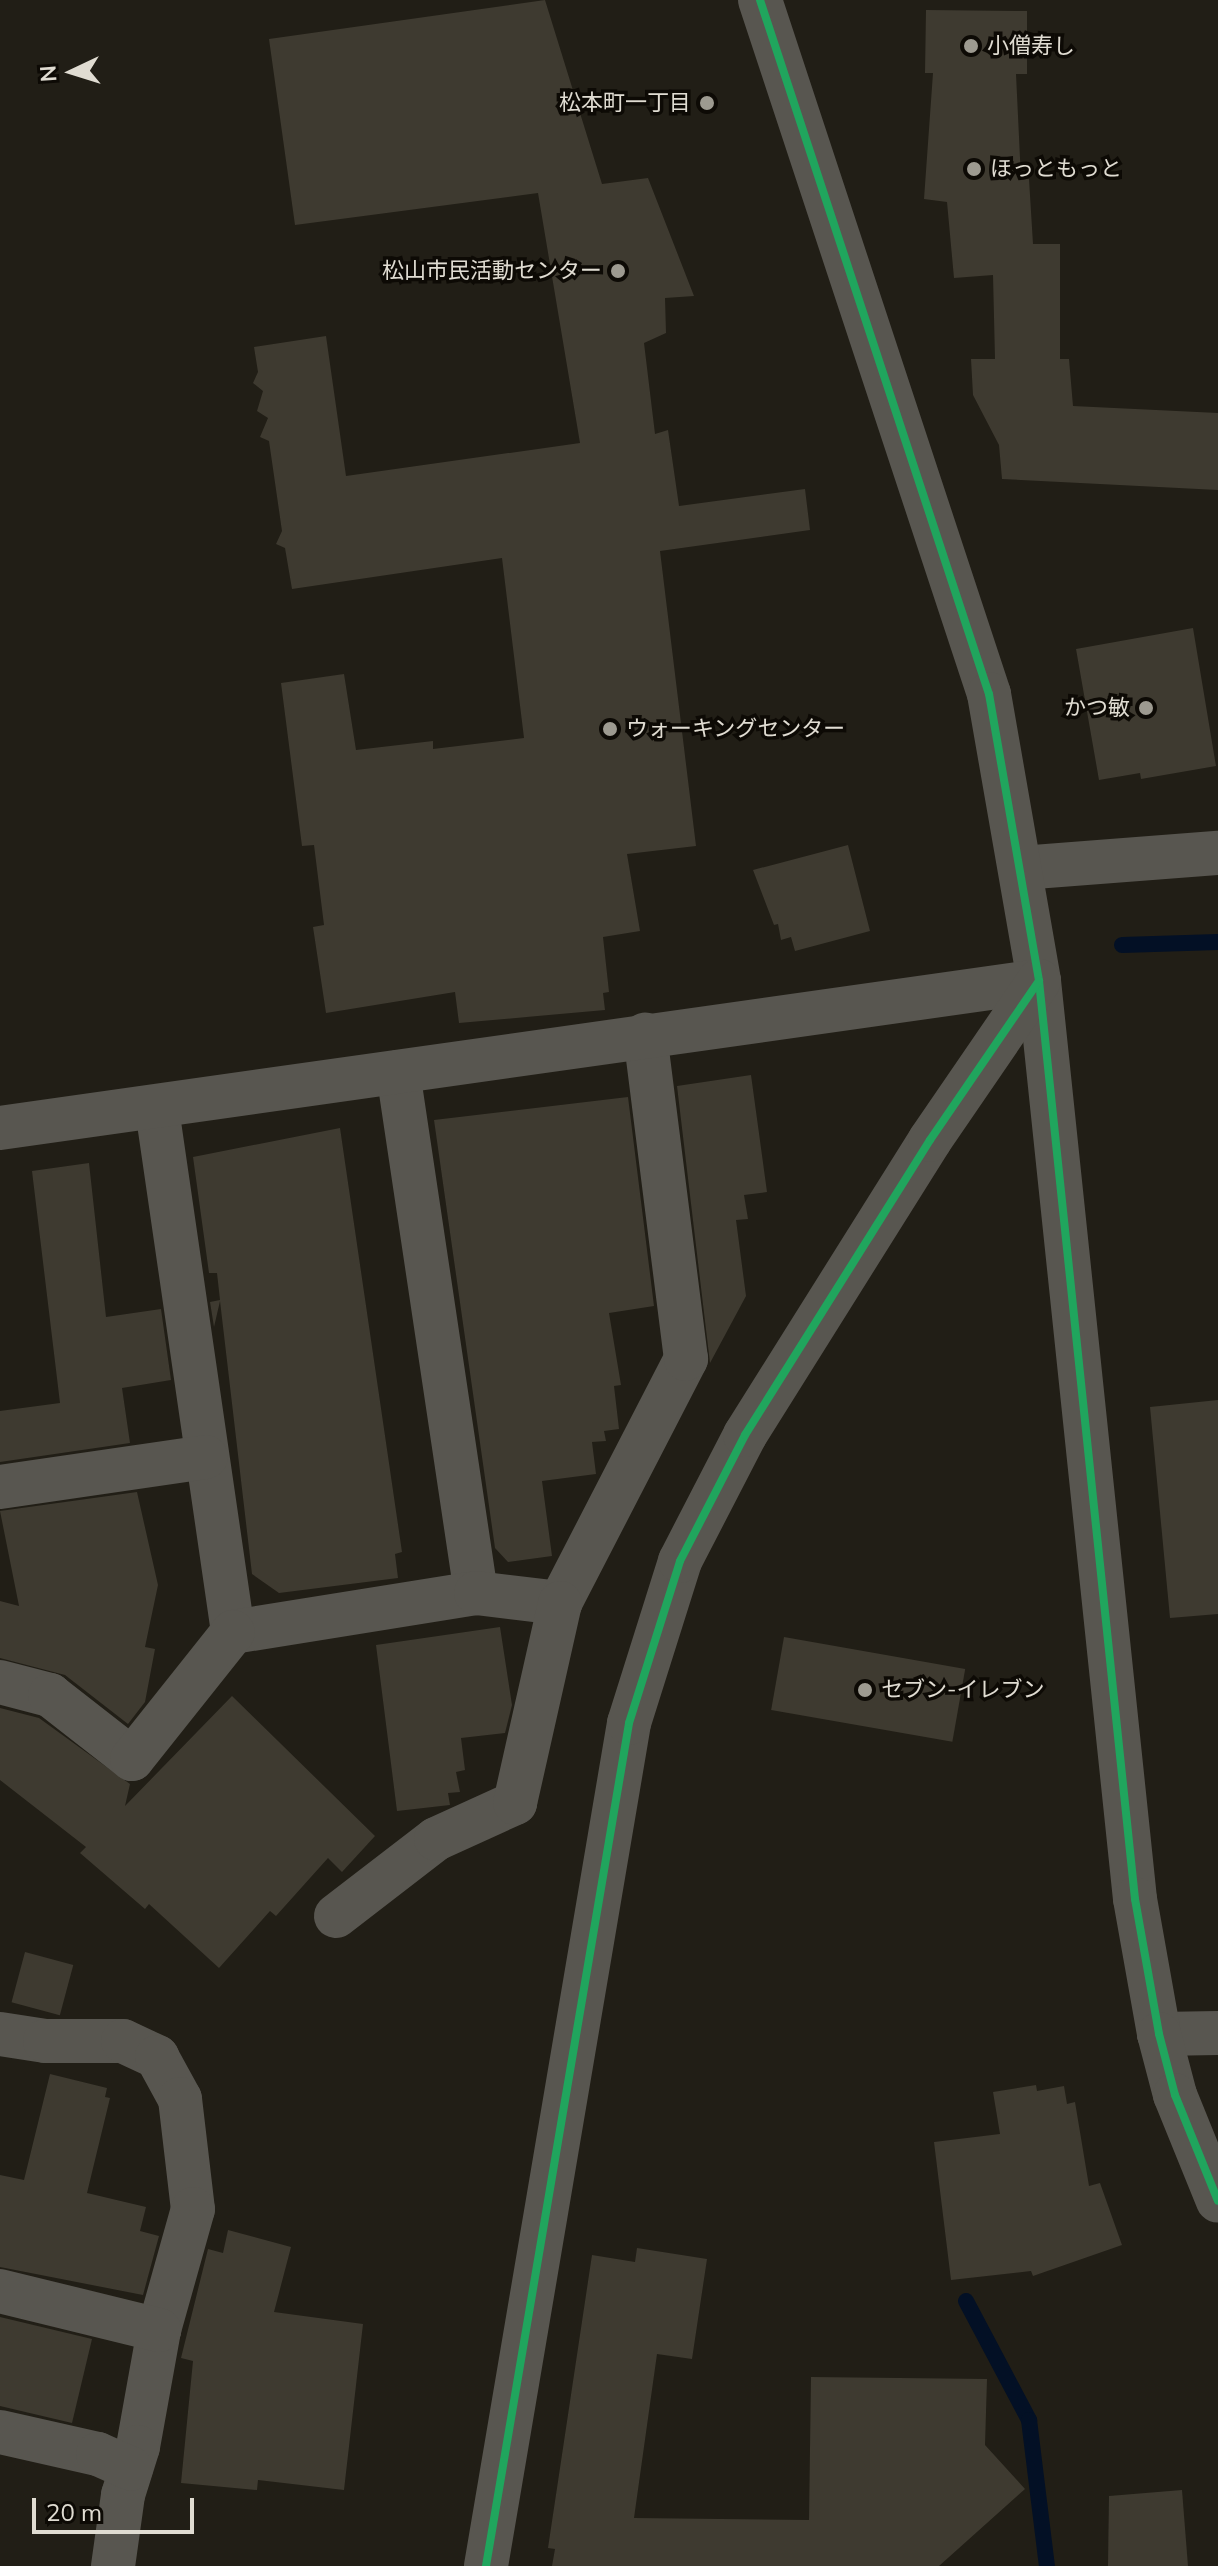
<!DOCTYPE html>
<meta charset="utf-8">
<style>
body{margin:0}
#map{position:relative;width:1218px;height:2566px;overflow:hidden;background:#211e16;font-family:Mulish,"Noto Sans JP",sans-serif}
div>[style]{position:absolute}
.stream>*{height:16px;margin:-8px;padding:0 8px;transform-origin:8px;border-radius:8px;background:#031025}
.building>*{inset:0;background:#3e3a30;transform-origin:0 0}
.minor>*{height:44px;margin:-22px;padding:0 22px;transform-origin:22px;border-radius:22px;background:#585650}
.tertiary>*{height:44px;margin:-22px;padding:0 22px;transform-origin:22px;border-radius:22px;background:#585650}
.cycleway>*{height:8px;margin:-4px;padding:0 4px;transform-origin:4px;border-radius:4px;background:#20a55d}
.dots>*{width:22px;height:22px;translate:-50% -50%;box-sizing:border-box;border:4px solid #0d0a05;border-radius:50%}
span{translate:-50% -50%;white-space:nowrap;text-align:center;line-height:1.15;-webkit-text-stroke:7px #0d0a05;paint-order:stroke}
.poi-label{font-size:22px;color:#e0dcd2}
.left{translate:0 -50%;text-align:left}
.right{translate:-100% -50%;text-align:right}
.north{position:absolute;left:32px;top:32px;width:80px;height:80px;-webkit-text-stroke:6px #0d0a05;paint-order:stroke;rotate:266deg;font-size:22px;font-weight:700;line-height:32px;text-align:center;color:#e0dcd2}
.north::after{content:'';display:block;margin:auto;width:28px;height:36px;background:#e0dcd2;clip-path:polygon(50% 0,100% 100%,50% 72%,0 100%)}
.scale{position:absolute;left:32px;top:2498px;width:162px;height:36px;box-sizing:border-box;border:4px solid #e0dcd2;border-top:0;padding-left:10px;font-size:24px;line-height:28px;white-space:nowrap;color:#e0dcd2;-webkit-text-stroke:6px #0d0a05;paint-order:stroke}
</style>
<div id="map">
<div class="stream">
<div style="left:1122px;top:945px;width:96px;rotate:-1.8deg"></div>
<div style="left:966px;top:2301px;width:135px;rotate:62.1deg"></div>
<div style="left:1029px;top:2420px;width:147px;rotate:83deg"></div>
</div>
<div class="building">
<div style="clip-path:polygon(545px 0,602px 184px,648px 178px,694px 296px,665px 298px,666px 333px,644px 343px,655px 434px,668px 430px,679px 506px,805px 489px,810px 530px,660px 551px,696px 846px,627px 854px,640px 931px,603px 937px,609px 992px,603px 993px,605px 1010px,459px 1023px,455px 992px,326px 1013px,313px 927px,324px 925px,314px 845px,302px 846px,281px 683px,344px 674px,356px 750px,433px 741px,433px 749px,524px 738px,502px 558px,292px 589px,285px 548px,276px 544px,282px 531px,269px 441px,260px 437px,268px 418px,257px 411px,263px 391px,253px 383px,258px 372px,254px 347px,326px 336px,346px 476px,580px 443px,538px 193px,295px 225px,269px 39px)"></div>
<div style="clip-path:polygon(926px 10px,1027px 11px,1027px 74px,1016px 74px,1021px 179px,1029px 179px,1033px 244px,1060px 244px,1060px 359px,1069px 359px,1073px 406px,1218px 413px,1218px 490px,1002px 479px,999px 445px,973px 395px,971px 359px,995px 359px,993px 275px,954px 278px,947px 202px,924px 199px,933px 73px,925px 73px)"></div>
<div style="clip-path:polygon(1193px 628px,1216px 766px,1141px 779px,1140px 773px,1099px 780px,1076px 649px)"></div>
<div style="clip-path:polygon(848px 845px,870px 931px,795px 951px,791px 937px,781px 940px,778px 924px,774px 925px,753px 870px)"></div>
<div style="clip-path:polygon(751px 1075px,767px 1192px,744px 1195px,748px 1219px,736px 1220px,746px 1296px,710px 1363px,677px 1086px)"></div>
<div style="clip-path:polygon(628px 1097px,654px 1306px,609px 1313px,621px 1385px,614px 1386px,619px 1429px,604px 1431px,606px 1441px,592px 1442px,596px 1474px,542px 1481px,552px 1556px,508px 1562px,495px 1548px,434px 1120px)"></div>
<div style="clip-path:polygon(340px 1128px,402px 1552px,395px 1554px,398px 1578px,279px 1593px,252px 1574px,220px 1301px,214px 1327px,210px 1302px,220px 1300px,217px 1273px,209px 1273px,193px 1157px)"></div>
<div style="clip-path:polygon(89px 1163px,106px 1317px,161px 1309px,171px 1380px,122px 1388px,130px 1443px,0 1462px,0 1411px,60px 1403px,32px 1171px)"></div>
<div style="clip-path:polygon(1218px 1400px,1218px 1614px,1170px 1618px,1150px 1407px)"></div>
<div style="clip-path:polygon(137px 1492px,158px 1585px,145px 1647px,155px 1649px,145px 1702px,128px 1724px,65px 1675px,0 1658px,0 1601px,19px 1606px,0 1511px)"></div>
<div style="clip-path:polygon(500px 1627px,512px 1705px,505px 1733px,461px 1738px,465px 1770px,456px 1772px,460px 1792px,448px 1793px,450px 1805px,397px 1811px,376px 1645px)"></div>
<div style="left:784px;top:1637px;width:184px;height:74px;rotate:10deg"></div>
<div style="clip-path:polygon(232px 1696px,375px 1836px,342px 1872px,328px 1858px,276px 1916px,270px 1911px,219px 1968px,149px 1904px,145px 1909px,80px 1853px,86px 1847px,0 1780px,0 1708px,39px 1718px,130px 1784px,125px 1806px)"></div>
<div style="left:25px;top:1952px;width:50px;height:52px;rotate:15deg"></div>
<div style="clip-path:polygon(50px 2074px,107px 2088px,105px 2097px,110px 2098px,87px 2193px,146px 2207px,140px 2231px,159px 2236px,143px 2295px,0 2267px,0 2175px,24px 2180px)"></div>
<div style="clip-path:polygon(1036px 2085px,1037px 2091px,1064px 2086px,1067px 2104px,1075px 2102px,1089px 2186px,1100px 2183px,1122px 2245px,1033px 2276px,1031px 2271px,951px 2280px,934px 2142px,1000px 2134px,993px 2092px)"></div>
<div style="clip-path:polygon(228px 2230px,291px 2247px,274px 2312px,363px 2324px,344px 2490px,258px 2480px,257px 2490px,181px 2483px,193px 2361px,181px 2358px,208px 2249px,223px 2253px)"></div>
<div style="clip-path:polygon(637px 2248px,707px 2259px,692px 2359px,657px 2354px,634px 2518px,809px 2520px,811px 2377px,987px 2379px,985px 2445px,1025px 2489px,939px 2566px,552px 2566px,555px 2549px,548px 2548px,592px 2255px,635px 2262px)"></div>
<div style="clip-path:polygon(0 2317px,92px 2339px,72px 2423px,0 2406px)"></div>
<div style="clip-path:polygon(1182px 2490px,1188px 2566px,1108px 2566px,1109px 2496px)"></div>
</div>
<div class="minor">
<div style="left:1021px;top:868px;width:198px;rotate:-4.4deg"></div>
<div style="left:398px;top:1072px;width:527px;rotate:81.49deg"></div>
<div style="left:157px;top:1109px;width:528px;rotate:81.73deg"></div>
<div style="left:233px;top:1632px;width:246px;rotate:-9.1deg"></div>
<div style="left:476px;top:1593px;width:85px;rotate:6.8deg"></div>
<div style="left:560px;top:1603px;width:275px;rotate:-62.7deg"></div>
<div style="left:686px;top:1359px;width:327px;rotate:-97.2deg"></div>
<div style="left:0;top:1487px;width:208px;rotate:-8.3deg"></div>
<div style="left:0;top:1682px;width:52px;rotate:14.6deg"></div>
<div style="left:50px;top:1695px;width:104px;rotate:38deg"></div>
<div style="left:132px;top:1759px;width:162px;rotate:-51.5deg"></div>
<div style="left:336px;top:1916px;width:126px;rotate:-37.6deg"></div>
<div style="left:436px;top:1839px;width:87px;rotate:-24.5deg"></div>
<div style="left:515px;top:1803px;width:205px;rotate:-77.3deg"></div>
<div style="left:0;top:2034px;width:46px;rotate:8.8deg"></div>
<div style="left:45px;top:2041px;width:78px"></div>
<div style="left:123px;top:2041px;width:38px;rotate:25deg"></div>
<div style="left:157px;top:2057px;width:48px;rotate:61.3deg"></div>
<div style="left:180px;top:2099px;width:111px;rotate:83.3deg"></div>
<div style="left:193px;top:2209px;width:126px;rotate:105.7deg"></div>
<div style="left:159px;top:2330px;width:119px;rotate:100.2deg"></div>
<div style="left:138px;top:2447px;width:50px;rotate:107.4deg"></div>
<div style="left:123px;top:2495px;width:72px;rotate:98deg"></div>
<div style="left:1159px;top:2034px;width:59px;rotate:-1deg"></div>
<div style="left:0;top:2291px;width:164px;rotate:13.8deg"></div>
<div style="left:0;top:2432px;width:100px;rotate:12.7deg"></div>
<div style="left:98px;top:2454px;width:36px;rotate:24deg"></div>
</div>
<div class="tertiary">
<div style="left:760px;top:0;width:731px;rotate:71.74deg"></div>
<div style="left:989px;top:694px;width:291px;rotate:80.1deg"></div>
<div style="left:1039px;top:981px;width:923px;rotate:84.03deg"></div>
<div style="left:1135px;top:1899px;width:137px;rotate:79.9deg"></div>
<div style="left:1159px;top:2034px;width:63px;rotate:75.3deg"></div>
<div style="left:1175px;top:2095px;width:114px;rotate:67.9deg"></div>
<div style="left:0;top:1128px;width:1049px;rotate:-8.05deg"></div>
<div style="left:486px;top:2566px;width:855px;rotate:-80.37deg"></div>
<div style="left:629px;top:1723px;width:170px;rotate:-72.5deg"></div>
<div style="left:680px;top:1561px;width:142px;rotate:-62.7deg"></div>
<div style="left:745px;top:1435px;width:348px;rotate:-57.9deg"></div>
<div style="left:930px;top:1140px;width:193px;rotate:-55.6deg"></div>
</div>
<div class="cycleway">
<div style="left:760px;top:0;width:731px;rotate:71.74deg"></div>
<div style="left:989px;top:694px;width:291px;rotate:80.1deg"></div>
<div style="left:1039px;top:981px;width:923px;rotate:84.03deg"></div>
<div style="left:1135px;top:1899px;width:137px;rotate:79.9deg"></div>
<div style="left:1159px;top:2034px;width:63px;rotate:75.3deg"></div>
<div style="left:1175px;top:2095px;width:114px;rotate:67.9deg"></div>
<div style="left:486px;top:2566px;width:855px;rotate:-80.37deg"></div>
<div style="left:629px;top:1723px;width:170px;rotate:-72.5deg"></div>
<div style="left:680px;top:1561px;width:142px;rotate:-62.7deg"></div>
<div style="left:745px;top:1435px;width:348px;rotate:-57.9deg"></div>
<div style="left:930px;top:1140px;width:193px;rotate:-55.6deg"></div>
</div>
<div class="dots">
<div style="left:971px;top:46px;background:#9d9a90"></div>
<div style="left:707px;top:103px;background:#9d9a90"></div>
<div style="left:974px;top:169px;background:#9d9a90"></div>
<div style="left:618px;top:271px;background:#9d9a90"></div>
<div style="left:1146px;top:708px;background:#9d9a90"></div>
<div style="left:610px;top:729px;background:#9d9a90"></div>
<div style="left:865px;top:1690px;background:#9d9a90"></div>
</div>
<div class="poi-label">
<span class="left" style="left:987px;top:46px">小僧寿し</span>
<span class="right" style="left:691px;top:103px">松本町一丁目</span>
<span class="left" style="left:990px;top:169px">ほっともっと</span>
<span class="right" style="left:602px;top:271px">松山市民活動センター</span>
<span class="right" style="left:1130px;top:708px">かつ敏</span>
<span class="left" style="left:626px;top:729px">ウォーキングセンター</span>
<span class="left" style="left:881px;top:1690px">セブン-イレブン</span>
</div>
<div class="north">N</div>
<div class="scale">20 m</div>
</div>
